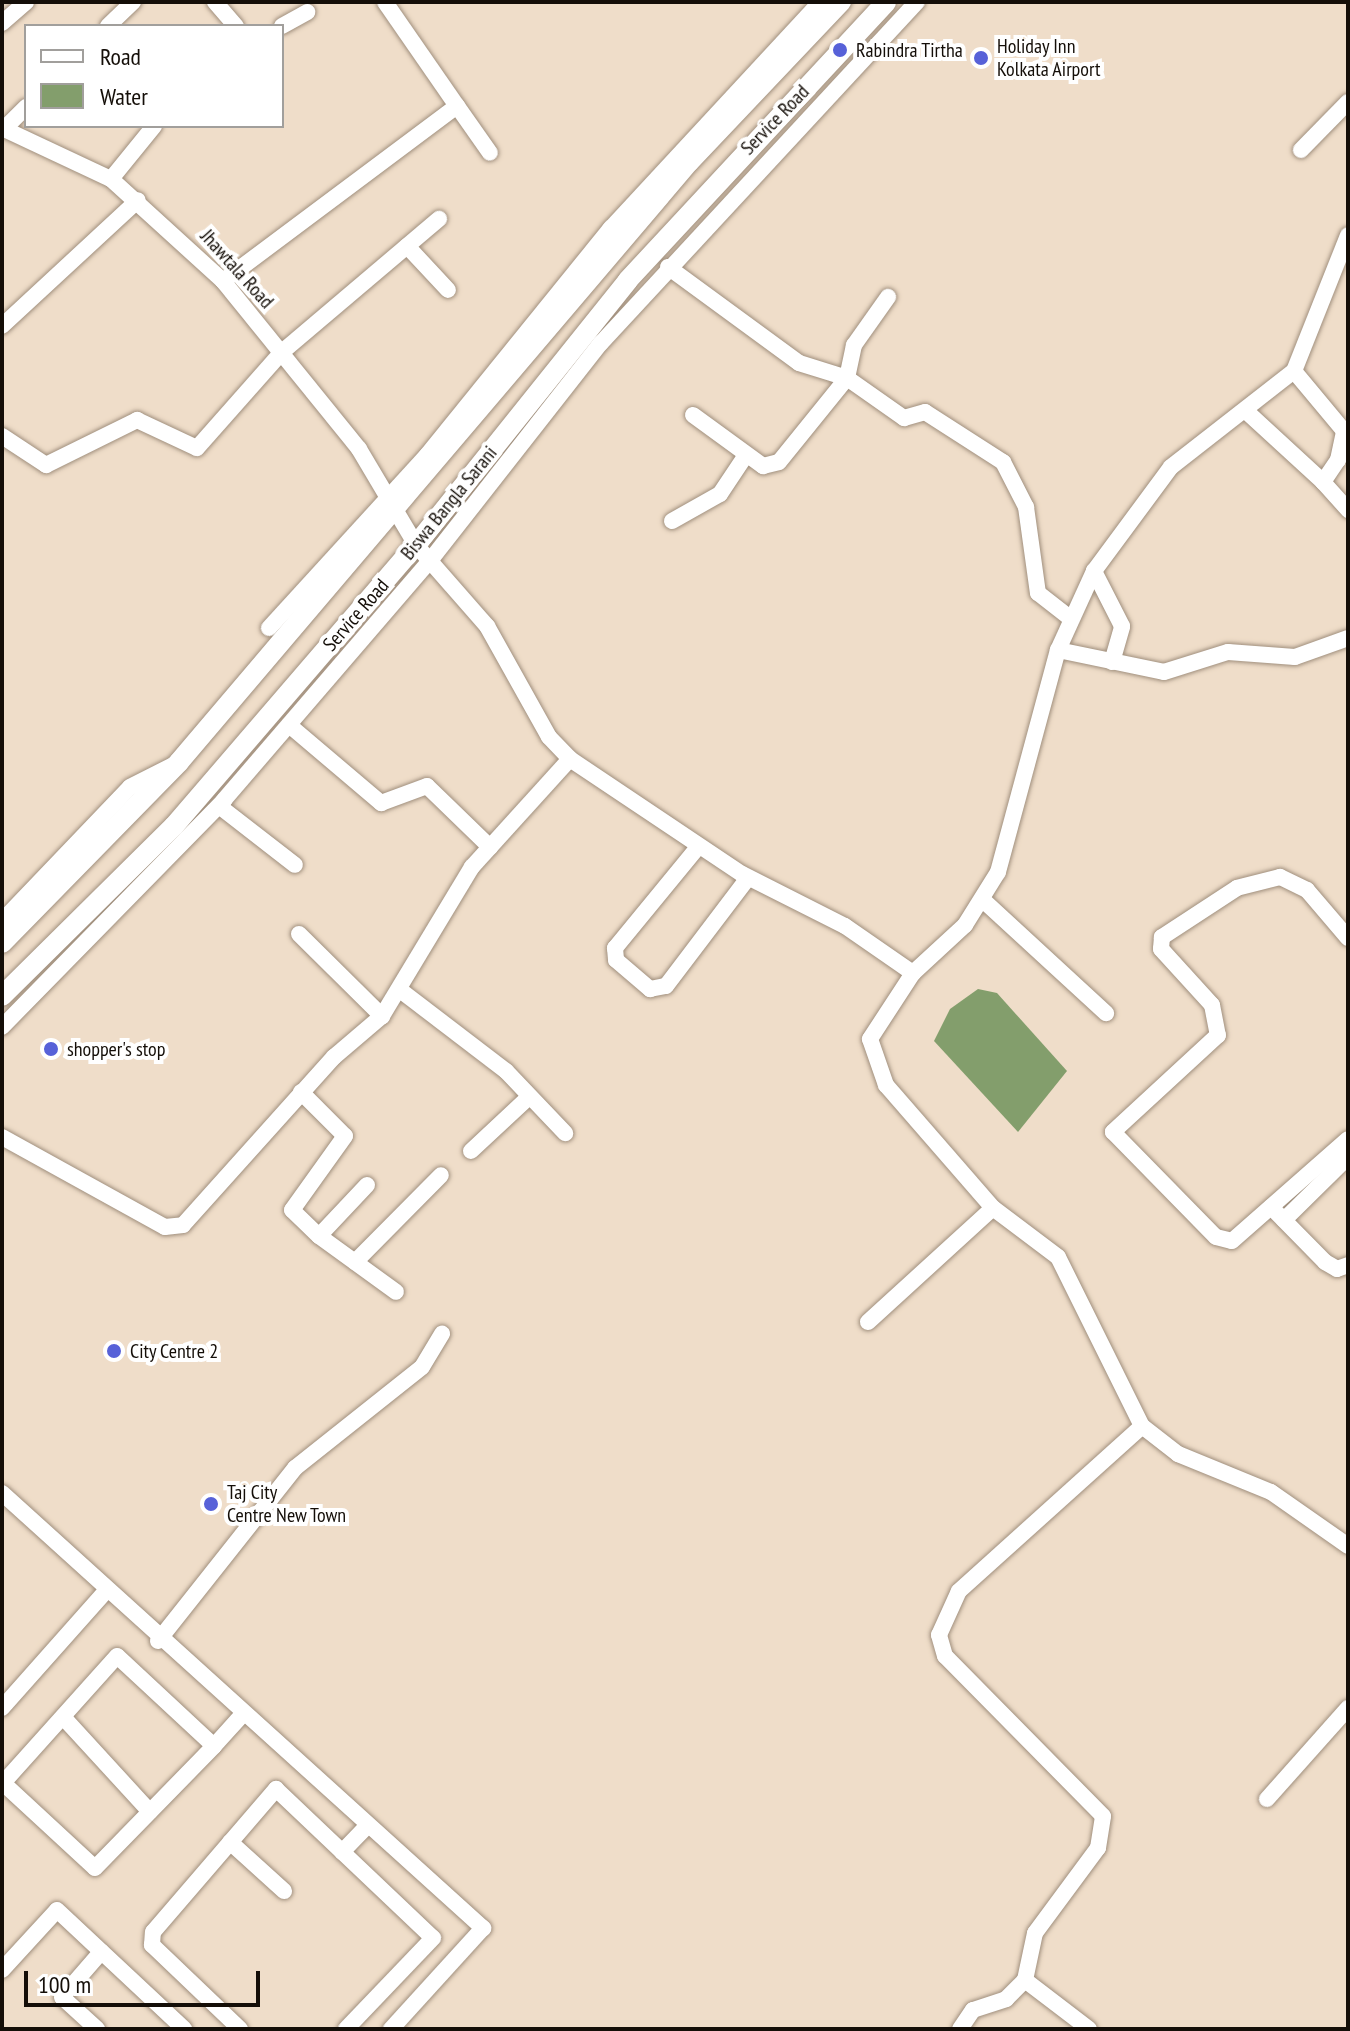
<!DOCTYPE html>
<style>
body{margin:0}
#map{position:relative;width:1350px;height:2031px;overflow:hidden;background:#efddc9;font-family:"PT Sans Narrow",sans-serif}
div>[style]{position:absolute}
.water>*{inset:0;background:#839e6c}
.roads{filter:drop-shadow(0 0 2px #a08f7d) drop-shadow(0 0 2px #a08f7d)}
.minor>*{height:16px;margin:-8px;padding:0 8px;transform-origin:8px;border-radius:8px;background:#fff}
.major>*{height:20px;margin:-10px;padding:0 10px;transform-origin:10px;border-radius:10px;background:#fff}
.dots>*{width:22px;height:22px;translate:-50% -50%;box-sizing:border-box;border:4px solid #fff;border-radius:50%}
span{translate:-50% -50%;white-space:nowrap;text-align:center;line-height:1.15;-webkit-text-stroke:8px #fff;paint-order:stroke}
.poi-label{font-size:20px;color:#140e08}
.left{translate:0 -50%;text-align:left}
.street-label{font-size:20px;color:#140e08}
.frame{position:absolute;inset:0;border:4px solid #140e08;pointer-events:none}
.legend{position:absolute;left:24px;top:24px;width:260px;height:104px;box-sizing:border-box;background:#fff;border:2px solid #a19f9c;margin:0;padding:10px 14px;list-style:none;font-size:24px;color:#140e08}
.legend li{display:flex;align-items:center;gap:16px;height:40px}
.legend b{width:40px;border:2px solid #a19f9c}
.scale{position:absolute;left:24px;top:1971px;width:236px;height:36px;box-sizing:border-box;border:4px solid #140e08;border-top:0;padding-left:10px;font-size:24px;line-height:28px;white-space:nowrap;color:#140e08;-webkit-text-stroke:6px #fff;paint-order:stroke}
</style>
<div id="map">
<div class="water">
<div style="clip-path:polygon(978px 989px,997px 993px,1067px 1071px,1018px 1132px,934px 1041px,950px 1009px)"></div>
</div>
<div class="roads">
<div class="minor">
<div style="left:215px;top:2px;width:32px;rotate:49deg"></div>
<div style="left:2px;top:23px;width:32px;rotate:-41deg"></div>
<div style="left:108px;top:26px;width:35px;rotate:-44deg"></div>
<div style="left:282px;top:26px;width:29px;rotate:-29deg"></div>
<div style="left:457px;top:106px;width:57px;rotate:54.9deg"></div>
<div style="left:2px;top:128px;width:120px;rotate:25.1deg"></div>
<div style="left:111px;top:179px;width:151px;rotate:42.3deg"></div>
<div style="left:223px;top:281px;width:216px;rotate:51deg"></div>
<div style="left:359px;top:449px;width:112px;rotate:59.3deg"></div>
<div style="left:416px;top:545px;width:108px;rotate:48.8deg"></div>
<div style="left:487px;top:626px;width:127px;rotate:60.8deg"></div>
<div style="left:549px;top:737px;width:30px;rotate:46deg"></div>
<div style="left:570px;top:759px;width:207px;rotate:33.8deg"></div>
<div style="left:742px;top:874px;width:115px;rotate:26.8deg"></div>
<div style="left:845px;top:926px;width:83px;rotate:34.7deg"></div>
<div style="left:913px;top:973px;width:79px;rotate:123.1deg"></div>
<div style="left:870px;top:1039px;width:49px;rotate:70.8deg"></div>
<div style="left:886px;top:1085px;width:163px;rotate:49deg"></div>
<div style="left:993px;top:1208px;width:81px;rotate:37deg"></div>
<div style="left:1058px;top:1257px;width:189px;rotate:63.6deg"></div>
<div style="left:1142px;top:1426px;width:46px;rotate:37.9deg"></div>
<div style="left:1178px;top:1454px;width:100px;rotate:22.2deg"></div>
<div style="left:1271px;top:1492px;width:94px;rotate:35deg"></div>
<div style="left:4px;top:129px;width:31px;rotate:-45deg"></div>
<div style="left:1301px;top:150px;width:67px;rotate:-45.6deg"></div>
<div style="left:111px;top:179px;width:68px;rotate:-50.9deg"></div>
<div style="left:407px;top:246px;width:60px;rotate:47deg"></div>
<div style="left:668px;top:267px;width:162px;rotate:36.2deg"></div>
<div style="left:799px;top:363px;width:50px;rotate:17.4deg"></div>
<div style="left:847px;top:378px;width:70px;rotate:35.1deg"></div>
<div style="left:904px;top:418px;width:22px;rotate:-16deg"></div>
<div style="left:925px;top:412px;width:93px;rotate:32.7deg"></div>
<div style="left:1003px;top:462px;width:51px;rotate:62.9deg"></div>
<div style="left:1026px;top:507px;width:87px;rotate:82.1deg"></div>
<div style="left:1038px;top:593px;width:39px;rotate:38deg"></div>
<div style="left:223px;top:281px;width:292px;rotate:-36.8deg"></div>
<div style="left:457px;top:106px;width:126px;rotate:-124.7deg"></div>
<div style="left:2px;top:326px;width:185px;rotate:-42.8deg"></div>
<div style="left:1247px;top:412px;width:103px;rotate:42.6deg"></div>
<div style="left:1323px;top:482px;width:27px;rotate:-56deg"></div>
<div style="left:1338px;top:460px;width:30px;rotate:-78deg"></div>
<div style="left:1344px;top:431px;width:78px;rotate:-129.8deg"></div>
<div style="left:693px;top:415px;width:87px;rotate:36.1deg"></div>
<div style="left:763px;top:466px;width:16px;rotate:-14deg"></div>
<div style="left:779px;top:462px;width:108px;rotate:-51deg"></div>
<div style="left:847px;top:378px;width:34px;rotate:-78deg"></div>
<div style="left:854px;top:345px;width:59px;rotate:-54.7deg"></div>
<div style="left:2px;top:436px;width:53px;rotate:33.4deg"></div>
<div style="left:46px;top:465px;width:102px;rotate:-26.3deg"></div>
<div style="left:137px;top:420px;width:66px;rotate:25deg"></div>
<div style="left:197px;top:448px;width:128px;rotate:-48.5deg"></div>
<div style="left:282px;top:352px;width:206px;rotate:-40.3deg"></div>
<div style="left:1323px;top:482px;width:38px;rotate:48deg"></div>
<div style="left:672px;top:521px;width:55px;rotate:-29.4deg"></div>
<div style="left:720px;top:494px;width:47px;rotate:-56.3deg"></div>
<div style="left:269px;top:628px;width:234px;rotate:-47.6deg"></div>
<div style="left:427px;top:455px;width:292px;rotate:-51deg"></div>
<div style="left:611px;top:228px;width:308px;rotate:-47.2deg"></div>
<div style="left:1058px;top:650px;width:108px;rotate:11.7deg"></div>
<div style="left:1164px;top:672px;width:67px;rotate:-17.4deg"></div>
<div style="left:1228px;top:652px;width:67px;rotate:4.3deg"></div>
<div style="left:1295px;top:657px;width:56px;rotate:-19.7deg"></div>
<div style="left:1112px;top:662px;width:37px;rotate:-74deg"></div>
<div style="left:1122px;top:626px;width:62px;rotate:-117deg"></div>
<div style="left:1094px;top:571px;width:129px;rotate:-53.5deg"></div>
<div style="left:1171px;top:467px;width:156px;rotate:-38deg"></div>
<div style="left:1294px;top:371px;width:146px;rotate:-68.3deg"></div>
<div style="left:289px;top:725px;width:121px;rotate:40.3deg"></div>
<div style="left:381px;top:803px;width:49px;rotate:-20.3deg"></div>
<div style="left:427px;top:786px;width:88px;rotate:44.1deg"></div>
<div style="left:219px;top:806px;width:96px;rotate:37.8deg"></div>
<div style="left:698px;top:847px;width:131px;rotate:129.4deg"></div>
<div style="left:615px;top:948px;width:12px;rotate:85deg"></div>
<div style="left:616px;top:960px;width:45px;rotate:40.5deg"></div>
<div style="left:650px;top:989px;width:16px;rotate:-11deg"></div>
<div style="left:666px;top:986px;width:136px;rotate:-52.8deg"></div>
<div style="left:984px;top:901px;width:166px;rotate:42.6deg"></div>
<div style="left:2px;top:921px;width:185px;rotate:-46.3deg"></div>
<div style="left:130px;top:787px;width:55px;rotate:-27deg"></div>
<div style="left:299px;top:934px;width:117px;rotate:44.7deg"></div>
<div style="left:1348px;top:938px;width:63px;rotate:-130.5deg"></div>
<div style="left:1307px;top:890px;width:30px;rotate:-154deg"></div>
<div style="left:1280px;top:877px;width:44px;rotate:165.7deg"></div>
<div style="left:1237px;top:888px;width:90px;rotate:146.8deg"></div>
<div style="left:1162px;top:937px;width:12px;rotate:95deg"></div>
<div style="left:1161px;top:949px;width:76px;rotate:47.7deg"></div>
<div style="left:1212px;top:1005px;width:31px;rotate:79deg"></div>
<div style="left:1218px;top:1035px;width:143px;rotate:137.3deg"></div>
<div style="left:1113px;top:1132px;width:147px;rotate:45.6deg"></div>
<div style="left:1216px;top:1237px;width:16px;rotate:14deg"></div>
<div style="left:1232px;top:1241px;width:154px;rotate:-41.3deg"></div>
<div style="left:913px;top:973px;width:71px;rotate:-42.7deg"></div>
<div style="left:965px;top:925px;width:62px;rotate:-58.1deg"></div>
<div style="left:998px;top:872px;width:230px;rotate:-74.9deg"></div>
<div style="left:1058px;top:650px;width:87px;rotate:-65.5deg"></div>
<div style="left:400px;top:990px;width:133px;rotate:37.4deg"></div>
<div style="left:506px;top:1071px;width:86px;rotate:46.4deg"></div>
<div style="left:2px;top:1027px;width:318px;rotate:-45.6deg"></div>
<div style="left:224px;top:800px;width:314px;rotate:-49.3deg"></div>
<div style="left:429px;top:562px;width:278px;rotate:-51.9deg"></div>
<div style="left:601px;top:343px;width:465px;rotate:-47.2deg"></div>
<div style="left:301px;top:1092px;width:62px;rotate:45deg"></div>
<div style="left:345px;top:1136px;width:91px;rotate:125.6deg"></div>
<div style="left:292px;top:1210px;width:37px;rotate:44deg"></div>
<div style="left:2px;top:1137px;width:186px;rotate:28.9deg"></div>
<div style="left:165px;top:1227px;width:18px;rotate:-6deg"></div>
<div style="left:183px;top:1225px;width:226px;rotate:-48.1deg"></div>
<div style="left:334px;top:1057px;width:63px;rotate:-40.5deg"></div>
<div style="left:382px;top:1016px;width:174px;rotate:-58.9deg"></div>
<div style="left:472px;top:867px;width:146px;rotate:-47.8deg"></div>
<div style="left:471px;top:1151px;width:79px;rotate:-43deg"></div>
<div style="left:367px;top:1185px;width:70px;rotate:133.3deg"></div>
<div style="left:319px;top:1236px;width:95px;rotate:36deg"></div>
<div style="left:1271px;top:1207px;width:77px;rotate:45.5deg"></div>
<div style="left:1325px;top:1262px;width:14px;rotate:30deg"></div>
<div style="left:1337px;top:1269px;width:12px;rotate:-20deg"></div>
<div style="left:1284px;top:1220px;width:90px;rotate:-44.5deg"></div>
<div style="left:355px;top:1262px;width:122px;rotate:-45.3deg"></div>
<div style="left:868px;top:1322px;width:169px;rotate:-42.4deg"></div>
<div style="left:2px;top:1493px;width:649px;rotate:42.13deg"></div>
<div style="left:483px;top:1928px;width:137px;rotate:132.3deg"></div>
<div style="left:158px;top:1641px;width:221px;rotate:-51.6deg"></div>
<div style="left:295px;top:1468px;width:162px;rotate:-38.5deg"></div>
<div style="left:422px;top:1367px;width:39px;rotate:-59deg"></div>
<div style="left:2px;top:1708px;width:155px;rotate:-48.4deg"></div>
<div style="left:64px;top:1718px;width:127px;rotate:47.5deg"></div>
<div style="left:214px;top:1746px;width:132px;rotate:-137.1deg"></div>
<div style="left:117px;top:1656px;width:171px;rotate:131.9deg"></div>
<div style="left:3px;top:1783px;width:125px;rotate:42.7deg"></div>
<div style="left:95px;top:1868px;width:170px;rotate:-45.7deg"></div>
<div style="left:214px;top:1746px;width:40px;rotate:-48deg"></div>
<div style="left:1267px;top:1799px;width:122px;rotate:-48.3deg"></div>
<div style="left:230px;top:1842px;width:73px;rotate:42.2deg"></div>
<div style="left:342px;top:1852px;width:36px;rotate:-46deg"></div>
<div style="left:2px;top:1970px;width:81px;rotate:-47.5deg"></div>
<div style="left:57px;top:1910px;width:174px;rotate:43.1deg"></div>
<div style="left:97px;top:2029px;width:47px;rotate:-137.6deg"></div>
<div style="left:62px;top:1997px;width:60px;rotate:-49.1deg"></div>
<div style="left:240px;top:2029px;width:122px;rotate:-136.3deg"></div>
<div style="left:152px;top:1945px;width:13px;rotate:-86deg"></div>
<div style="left:153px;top:1932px;width:189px;rotate:-49.3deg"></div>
<div style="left:276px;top:1789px;width:216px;rotate:43.5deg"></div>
<div style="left:433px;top:1938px;width:126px;rotate:133.7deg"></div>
<div style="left:960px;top:2029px;width:23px;rotate:-56deg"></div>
<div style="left:973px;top:2010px;width:35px;rotate:-18deg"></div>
<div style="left:1006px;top:1999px;width:27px;rotate:-45deg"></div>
<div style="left:1089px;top:2029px;width:81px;rotate:-142.6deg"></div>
<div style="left:1025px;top:1980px;width:48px;rotate:-78deg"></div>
<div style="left:1035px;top:1933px;width:106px;rotate:-53.5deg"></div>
<div style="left:1098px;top:1848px;width:32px;rotate:-81deg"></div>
<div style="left:1103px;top:1816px;width:225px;rotate:-134.6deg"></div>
<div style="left:945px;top:1656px;width:22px;rotate:-106deg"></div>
<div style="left:939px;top:1635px;width:48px;rotate:-65.6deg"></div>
<div style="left:959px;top:1591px;width:246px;rotate:-42deg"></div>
</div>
<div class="major">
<div style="left:2px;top:943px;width:253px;rotate:-45.6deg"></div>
<div style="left:179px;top:762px;width:787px;rotate:-49.64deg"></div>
<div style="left:689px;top:162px;width:221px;rotate:-46.5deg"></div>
<div style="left:2px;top:996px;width:242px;rotate:-44.7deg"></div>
<div style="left:174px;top:826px;width:371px;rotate:-49.3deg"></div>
<div style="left:416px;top:545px;width:339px;rotate:-51.3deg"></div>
<div style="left:628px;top:280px;width:379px;rotate:-47.1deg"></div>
</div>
</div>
<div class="dots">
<div style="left:840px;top:50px;background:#5761d8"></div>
<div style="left:981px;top:58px;background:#5761d8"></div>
<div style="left:51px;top:1049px;background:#5761d8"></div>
<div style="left:114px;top:1351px;background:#5761d8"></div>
<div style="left:211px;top:1504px;background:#5761d8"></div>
</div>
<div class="poi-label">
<span class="left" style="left:997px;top:58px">Holiday Inn<br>Kolkata Airport</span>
<span class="left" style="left:856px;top:50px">Rabindra Tirtha</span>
<span class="left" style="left:67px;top:1049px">shopper's stop</span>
<span class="left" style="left:130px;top:1351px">City Centre 2</span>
<span class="left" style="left:227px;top:1504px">Taj City<br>Centre New Town</span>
</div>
<div class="street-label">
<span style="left:775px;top:120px;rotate:-46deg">Service Road</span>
<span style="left:237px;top:269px;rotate:48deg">Jhawtala Road</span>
<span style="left:449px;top:503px;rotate:-51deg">Biswa Bangla Sarani</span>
<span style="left:356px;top:615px;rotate:-49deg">Service Road</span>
</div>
<div class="frame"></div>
<ul class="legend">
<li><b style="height:10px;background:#fff"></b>Road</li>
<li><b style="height:22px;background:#839e6c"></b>Water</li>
</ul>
<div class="scale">100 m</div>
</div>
